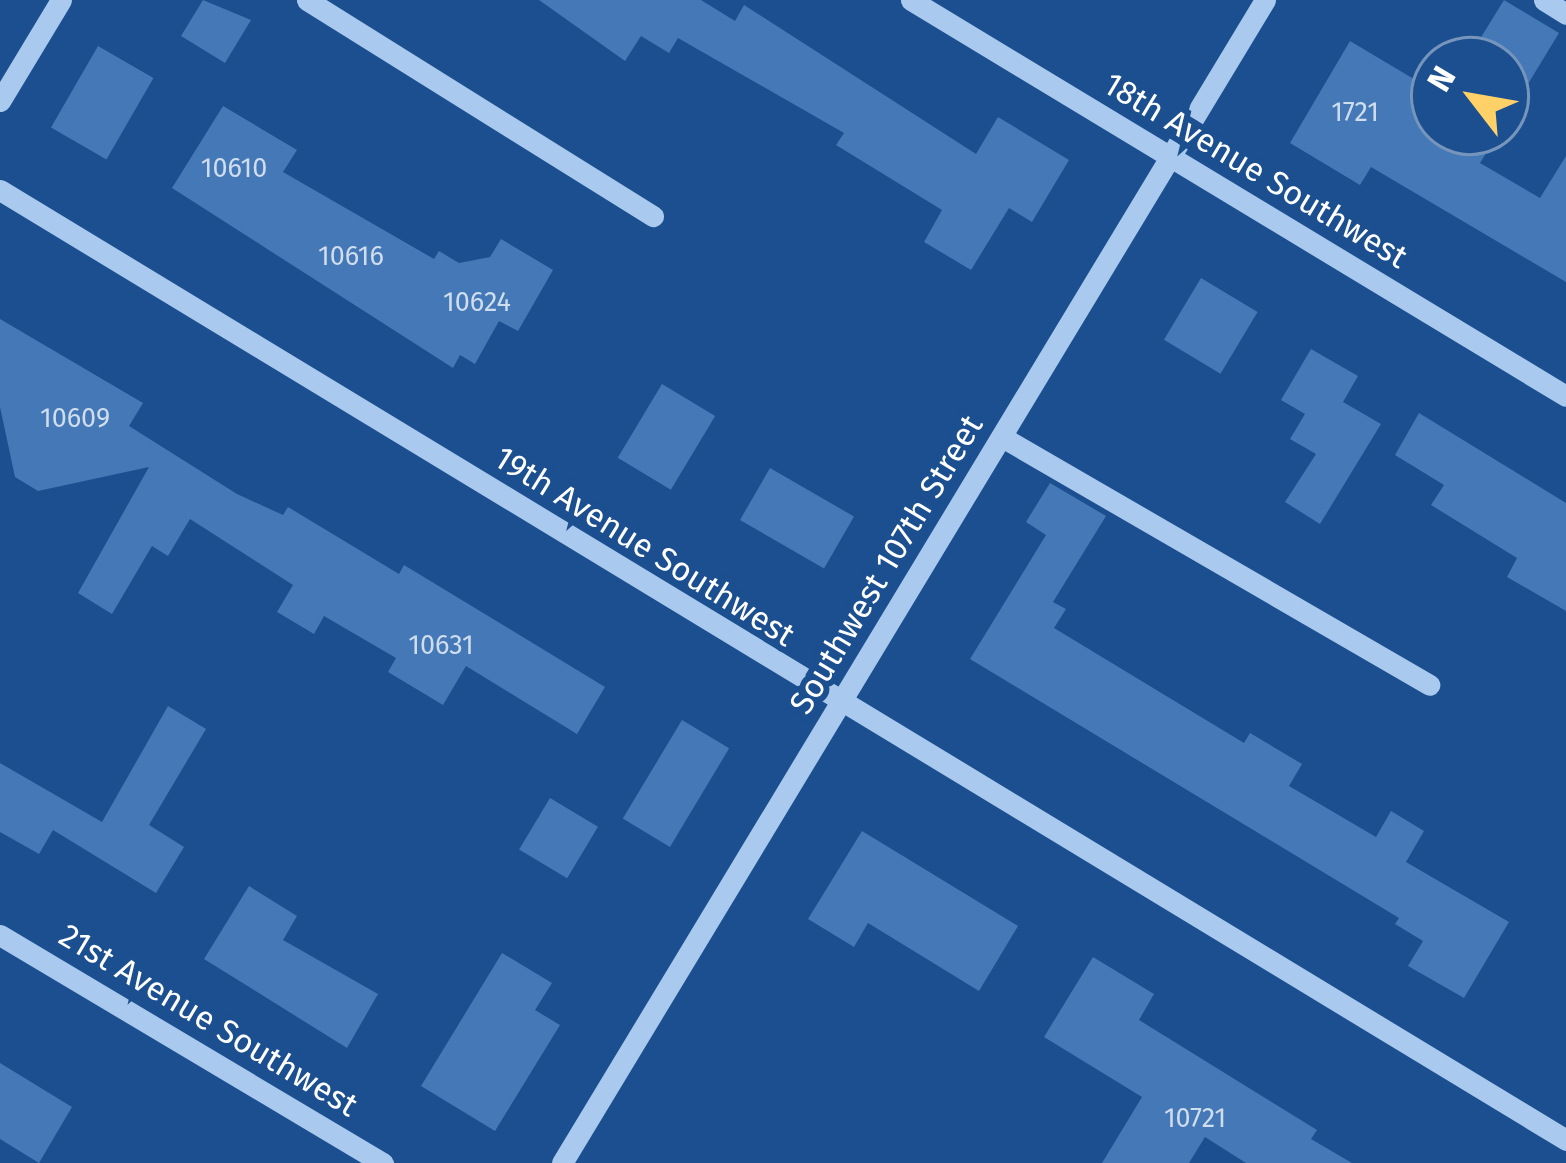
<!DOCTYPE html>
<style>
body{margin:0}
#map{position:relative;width:1566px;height:1163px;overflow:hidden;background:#1b4f8f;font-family:"Fira Sans",sans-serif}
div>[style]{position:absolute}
.building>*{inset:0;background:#4478b7;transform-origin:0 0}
.minor>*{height:21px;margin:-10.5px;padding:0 10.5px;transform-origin:10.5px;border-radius:10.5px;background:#a9c9ee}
span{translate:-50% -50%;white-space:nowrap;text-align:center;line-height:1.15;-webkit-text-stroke:12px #1b4f8f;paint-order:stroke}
.number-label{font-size:27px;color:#d0dded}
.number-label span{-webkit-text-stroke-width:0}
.street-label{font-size:33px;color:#fff}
.north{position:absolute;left:1410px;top:36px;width:120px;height:120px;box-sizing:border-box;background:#1b4f8f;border:3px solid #7695bc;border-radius:50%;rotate:301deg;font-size:33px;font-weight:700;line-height:48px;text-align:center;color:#fff}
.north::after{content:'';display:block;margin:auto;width:42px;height:54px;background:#ffd166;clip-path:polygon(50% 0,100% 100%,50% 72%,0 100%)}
</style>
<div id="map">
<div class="building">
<div style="clip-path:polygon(203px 0,251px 20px,225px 63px,181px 36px)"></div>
<div style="clip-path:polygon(539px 0,701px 0,735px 21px,744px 5px,976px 154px,998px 117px,1069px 160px,1032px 222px,1009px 208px,971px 270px,924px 242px,942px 210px,836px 145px,844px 133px,678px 38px,669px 53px,641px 36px,625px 61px)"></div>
<div style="clip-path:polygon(1504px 0,1559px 33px,1506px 120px,1506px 60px,1467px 60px)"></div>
<div style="clip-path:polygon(1350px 41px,1434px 91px,1434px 132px,1499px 132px,1480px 163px,1540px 198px,1566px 156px,1566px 282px,1371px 167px,1360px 185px,1290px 143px)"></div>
<div style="left:98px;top:46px;width:64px;height:94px;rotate:30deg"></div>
<div style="clip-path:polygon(223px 106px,297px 150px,283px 172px,434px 259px,439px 251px,459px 263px,490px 257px,501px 239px,553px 270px,518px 331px,499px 321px,475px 364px,460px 355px,453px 368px,172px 188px)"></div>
<div style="left:1201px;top:278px;width:66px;height:72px;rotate:31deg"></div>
<div style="clip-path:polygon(0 319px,143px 403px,129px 426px,237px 494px,283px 515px,288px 507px,399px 574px,404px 565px,605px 687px,577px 734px,466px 666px,443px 705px,388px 672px,396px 658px,324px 616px,314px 634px,277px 612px,293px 585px,190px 519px,168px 556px,152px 546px,112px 614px,78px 593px,149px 467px,38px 491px,15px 477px,0 407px)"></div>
<div style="clip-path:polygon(1311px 349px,1358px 376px,1343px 402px,1381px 424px,1320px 524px,1285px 502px,1316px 454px,1290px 439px,1305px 414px,1281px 400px)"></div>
<div style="left:662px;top:384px;width:62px;height:86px;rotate:31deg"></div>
<div style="clip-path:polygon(1419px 413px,1566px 503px,1566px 611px,1507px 577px,1517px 558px,1431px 505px,1444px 485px,1395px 455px)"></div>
<div style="left:770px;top:468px;width:97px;height:60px;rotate:30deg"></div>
<div style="clip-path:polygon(1050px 483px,1106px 516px,1053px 602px,1066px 609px,1054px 628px,1244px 743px,1250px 733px,1302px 764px,1289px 786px,1376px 837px,1391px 811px,1424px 831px,1406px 862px,1509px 922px,1464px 998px,1408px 966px,1423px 941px,1395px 924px,1399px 918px,970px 659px,1046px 535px,1026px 522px)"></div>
<div style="clip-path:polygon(168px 706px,206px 729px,149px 825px,184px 847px,156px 893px,53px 830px,39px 854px,0 832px,0 763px,102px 822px)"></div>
<div style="left:682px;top:720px;width:55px;height:115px;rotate:31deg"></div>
<div style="left:550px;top:798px;width:56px;height:60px;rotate:31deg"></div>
<div style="clip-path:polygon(862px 831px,1018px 926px,979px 991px,868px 923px,854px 947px,808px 919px)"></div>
<div style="clip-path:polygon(249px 886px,297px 916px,283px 940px,378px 994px,347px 1048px,204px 959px)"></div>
<div style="clip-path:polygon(502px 953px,552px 983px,535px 1010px,560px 1025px,495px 1131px,421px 1086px)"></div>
<div style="clip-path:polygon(1093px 957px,1154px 994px,1139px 1020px,1317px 1130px,1311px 1139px,1352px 1163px,1246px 1163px,1205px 1137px,1189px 1163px,1102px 1163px,1142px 1097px,1044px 1037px)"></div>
<div style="clip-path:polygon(0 1063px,72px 1107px,39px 1163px,0 1139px)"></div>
</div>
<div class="minor">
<div style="left:307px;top:0;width:408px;rotate:32deg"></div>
<div style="left:911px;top:0;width:765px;rotate:31.16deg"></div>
<div style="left:1544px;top:0;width:26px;rotate:32deg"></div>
<div style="left:0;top:101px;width:118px;rotate:-58.9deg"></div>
<div style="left:0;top:190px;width:1832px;rotate:31.24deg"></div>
<div style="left:1002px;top:437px;width:494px;rotate:30.1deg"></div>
<div style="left:0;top:935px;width:446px;rotate:30.8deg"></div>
<div style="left:562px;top:1163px;width:1359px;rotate:-58.85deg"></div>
</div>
<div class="number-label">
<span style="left:1355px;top:113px">1721</span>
<span style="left:234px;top:169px">10610</span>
<span style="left:351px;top:257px">10616</span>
<span style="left:477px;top:303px">10624</span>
<span style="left:75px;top:419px">10609</span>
<span style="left:441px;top:646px">10631</span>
<span style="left:1195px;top:1119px">10721</span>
</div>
<div class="street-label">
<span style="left:1255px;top:171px;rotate:31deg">18th Avenue Southwest</span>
<span style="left:644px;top:547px;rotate:32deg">19th Avenue Southwest</span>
<span style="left:887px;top:565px;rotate:-59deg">Southwest 107th Street</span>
<span style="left:208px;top:1021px;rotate:31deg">21st Avenue Southwest</span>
</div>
<div class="north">N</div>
</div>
